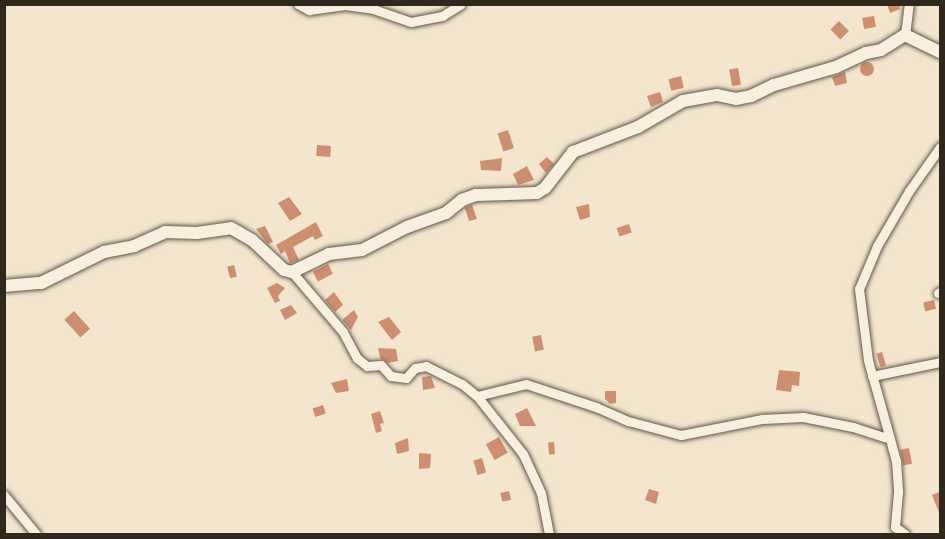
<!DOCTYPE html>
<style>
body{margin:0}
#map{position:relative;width:945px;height:539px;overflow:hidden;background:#f4e6cc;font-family:"EB Garamond",serif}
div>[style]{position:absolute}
.building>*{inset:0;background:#ce8f70;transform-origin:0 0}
.round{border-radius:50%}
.roads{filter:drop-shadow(0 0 2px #615849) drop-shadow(0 0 2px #615849)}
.street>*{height:9px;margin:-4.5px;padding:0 4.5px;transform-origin:4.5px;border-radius:4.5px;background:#f8efde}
.secondary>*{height:12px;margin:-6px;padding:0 6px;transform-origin:6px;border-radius:6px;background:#f8efde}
span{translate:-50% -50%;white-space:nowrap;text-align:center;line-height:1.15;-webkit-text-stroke:6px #f8efde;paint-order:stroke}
.frame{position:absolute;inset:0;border:6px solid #30281d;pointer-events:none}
</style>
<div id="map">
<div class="building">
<div style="clip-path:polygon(887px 4px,899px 4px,900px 9px,890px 13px)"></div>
<div style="left:874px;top:16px;width:11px;height:12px;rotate:80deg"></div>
<div style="left:839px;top:21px;width:14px;height:12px;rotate:45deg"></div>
<div class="round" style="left:860px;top:62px;width:14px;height:14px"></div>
<div style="left:738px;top:68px;width:17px;height:9px;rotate:80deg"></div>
<div style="clip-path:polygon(845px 72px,847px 83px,835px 86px,832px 77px)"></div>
<div style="left:681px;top:76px;width:12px;height:13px;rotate:76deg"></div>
<div style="clip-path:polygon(660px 92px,663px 102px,651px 107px,647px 96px)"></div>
<div style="left:508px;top:130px;width:19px;height:11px;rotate:72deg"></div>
<div style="left:317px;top:145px;width:14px;height:11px;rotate:4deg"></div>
<div style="clip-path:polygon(547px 157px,554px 164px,546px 173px,539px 164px)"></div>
<div style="clip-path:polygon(502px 158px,501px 171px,481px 170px,480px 161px)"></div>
<div style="clip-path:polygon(527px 166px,534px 180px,518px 185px,513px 174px)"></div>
<div style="clip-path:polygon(289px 197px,302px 214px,290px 221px,278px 203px)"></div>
<div style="clip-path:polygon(589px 204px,590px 217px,580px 220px,576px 207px)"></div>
<div style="clip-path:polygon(472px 205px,477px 219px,469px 221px,465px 208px)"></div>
<div style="clip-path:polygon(316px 222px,323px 236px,315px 240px,313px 236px,293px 247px,299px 260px,290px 263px,285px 251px,281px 254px,276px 245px)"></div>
<div style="left:629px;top:224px;width:9px;height:13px;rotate:72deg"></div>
<div style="clip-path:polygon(265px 226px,273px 242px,268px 244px,256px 229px)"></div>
<div style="left:328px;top:264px;width:11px;height:17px;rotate:63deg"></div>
<div style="left:234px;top:265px;width:12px;height:7px;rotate:76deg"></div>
<div style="clip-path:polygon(277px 283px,285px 288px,278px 296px,280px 301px,275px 303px,267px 288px)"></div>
<div style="clip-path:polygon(334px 292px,343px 305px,335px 312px,325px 300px)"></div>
<div style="left:934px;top:300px;width:9px;height:11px;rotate:77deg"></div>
<div style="clip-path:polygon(291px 305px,297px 313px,285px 320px,280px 310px)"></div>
<div style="clip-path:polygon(354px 310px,358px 317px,351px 330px,342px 320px)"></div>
<div style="left:74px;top:311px;width:24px;height:13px;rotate:48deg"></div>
<div style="clip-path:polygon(389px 317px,401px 332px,392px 340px,378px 322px)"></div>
<div style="left:541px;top:335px;width:15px;height:9px;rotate:79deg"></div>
<div style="clip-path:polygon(378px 348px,396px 349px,398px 361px,388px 363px,380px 358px)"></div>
<div style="left:882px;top:352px;width:14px;height:6px;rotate:73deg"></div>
<div style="clip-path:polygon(779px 370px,800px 372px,799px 386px,792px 385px,791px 392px,776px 390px)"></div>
<div style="clip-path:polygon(431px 376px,435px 388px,423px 390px,422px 377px)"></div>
<div style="clip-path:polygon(347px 379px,349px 391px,336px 393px,331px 383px)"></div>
<div style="clip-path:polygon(605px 391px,616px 391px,616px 403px,610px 404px,605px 399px)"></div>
<div style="left:323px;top:405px;width:9px;height:11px;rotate:72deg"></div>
<div style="clip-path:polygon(527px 408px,536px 426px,520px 426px,515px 414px)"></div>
<div style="clip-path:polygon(380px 411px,384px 423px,380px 424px,382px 431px,376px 433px,371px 414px)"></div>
<div style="left:499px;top:437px;width:18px;height:15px;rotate:61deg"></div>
<div style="clip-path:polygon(408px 438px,409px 451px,397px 454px,395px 443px)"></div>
<div style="left:554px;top:442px;width:12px;height:6px;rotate:85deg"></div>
<div style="left:909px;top:448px;width:16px;height:9px;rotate:79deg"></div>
<div style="clip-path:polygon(419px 453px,431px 454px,430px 468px,419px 469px)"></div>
<div style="left:482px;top:458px;width:15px;height:9px;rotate:74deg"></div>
<div style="clip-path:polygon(649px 489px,659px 492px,656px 504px,645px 500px)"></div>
<div style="left:509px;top:491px;width:9px;height:9px;rotate:77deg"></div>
<div style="clip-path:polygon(940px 492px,940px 515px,932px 495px)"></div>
</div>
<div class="roads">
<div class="street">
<div style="left:298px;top:4px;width:13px;rotate:29deg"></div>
<div style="left:309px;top:10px;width:36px;rotate:-8deg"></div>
<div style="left:345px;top:5px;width:28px;rotate:8deg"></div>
<div style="left:373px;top:9px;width:40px;rotate:18.9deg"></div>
<div style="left:411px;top:22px;width:32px;rotate:-11deg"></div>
<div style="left:442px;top:16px;width:22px;rotate:-32deg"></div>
<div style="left:905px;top:35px;width:31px;rotate:-83deg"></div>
<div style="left:292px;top:272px;width:79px;rotate:49.6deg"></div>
<div style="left:343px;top:332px;width:30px;rotate:62deg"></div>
<div style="left:357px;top:358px;width:13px;rotate:39deg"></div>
<div style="left:367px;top:366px;width:14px;rotate:-4deg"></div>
<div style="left:381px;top:365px;width:15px;rotate:48deg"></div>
<div style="left:391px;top:376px;width:15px;rotate:8deg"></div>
<div style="left:406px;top:378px;width:13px;rotate:-48deg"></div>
<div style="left:415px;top:368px;width:11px;rotate:-10deg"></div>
<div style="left:426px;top:366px;width:40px;rotate:26.6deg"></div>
<div style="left:462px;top:384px;width:19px;rotate:39deg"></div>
<div style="left:477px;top:396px;width:50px;rotate:-13.8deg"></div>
<div style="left:526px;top:384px;width:74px;rotate:18.2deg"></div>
<div style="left:596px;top:407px;width:35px;rotate:24deg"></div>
<div style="left:628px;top:421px;width:55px;rotate:14.8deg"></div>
<div style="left:681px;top:435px;width:83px;rotate:-11.2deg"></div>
<div style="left:762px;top:419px;width:41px;rotate:-2.8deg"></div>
<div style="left:803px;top:417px;width:51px;rotate:11.3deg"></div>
<div style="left:853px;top:427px;width:39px;rotate:18deg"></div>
<div style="left:890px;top:439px;width:82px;rotate:-105.6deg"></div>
<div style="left:868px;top:360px;width:72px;rotate:-97.2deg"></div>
<div style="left:859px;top:289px;width:47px;rotate:-67.3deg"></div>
<div style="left:877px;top:246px;width:64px;rotate:-59.8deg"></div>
<div style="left:909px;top:191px;width:54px;rotate:-54.8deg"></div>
<div style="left:938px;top:293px;width:2px;rotate:-27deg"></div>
<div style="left:872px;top:376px;width:69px;rotate:-11.6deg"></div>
<div style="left:477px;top:396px;width:74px;rotate:51.6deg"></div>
<div style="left:523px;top:454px;width:43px;rotate:65.2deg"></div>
<div style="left:541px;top:493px;width:42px;rotate:79deg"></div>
<div style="left:890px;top:439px;width:23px;rotate:75deg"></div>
<div style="left:896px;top:461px;width:31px;rotate:86deg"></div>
<div style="left:898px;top:492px;width:35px;rotate:95deg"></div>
<div style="left:895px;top:527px;width:12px;rotate:35deg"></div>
<div style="left:4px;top:495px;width:50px;rotate:50.6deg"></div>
</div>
<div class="secondary">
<div style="left:4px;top:286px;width:37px;rotate:-5deg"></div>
<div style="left:41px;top:283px;width:70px;rotate:-26.2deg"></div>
<div style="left:104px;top:252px;width:31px;rotate:-11deg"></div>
<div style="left:134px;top:246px;width:34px;rotate:-24deg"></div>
<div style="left:165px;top:232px;width:32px;rotate:2deg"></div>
<div style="left:197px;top:233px;width:34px;rotate:-8deg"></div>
<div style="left:231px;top:228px;width:24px;rotate:30deg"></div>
<div style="left:252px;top:240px;width:44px;rotate:43.2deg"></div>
<div style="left:284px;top:270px;width:8px;rotate:14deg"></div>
<div style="left:292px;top:272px;width:41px;rotate:-25.9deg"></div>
<div style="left:329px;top:254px;width:33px;rotate:-7deg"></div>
<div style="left:362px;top:250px;width:51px;rotate:-27.1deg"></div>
<div style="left:407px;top:227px;width:41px;rotate:-19.7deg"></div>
<div style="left:446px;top:213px;width:21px;rotate:-39deg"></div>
<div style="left:462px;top:200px;width:15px;rotate:-20deg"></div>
<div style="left:476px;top:195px;width:61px;rotate:-1.9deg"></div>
<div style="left:537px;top:193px;width:9px;rotate:-32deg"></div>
<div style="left:545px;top:188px;width:46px;rotate:-52.1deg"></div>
<div style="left:573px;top:152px;width:70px;rotate:-21deg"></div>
<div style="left:638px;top:127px;width:52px;rotate:-30deg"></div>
<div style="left:683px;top:101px;width:35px;rotate:-10deg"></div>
<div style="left:717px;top:95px;width:19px;rotate:12deg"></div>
<div style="left:736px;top:99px;width:15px;rotate:-11deg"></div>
<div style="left:751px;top:96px;width:25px;rotate:-26deg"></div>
<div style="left:774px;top:85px;width:65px;rotate:-16.2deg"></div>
<div style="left:836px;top:67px;width:33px;rotate:-25deg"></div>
<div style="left:866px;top:53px;width:15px;rotate:-11deg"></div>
<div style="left:881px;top:50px;width:28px;rotate:-32deg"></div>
<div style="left:905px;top:35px;width:39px;rotate:26deg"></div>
</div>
</div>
<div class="frame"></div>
</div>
